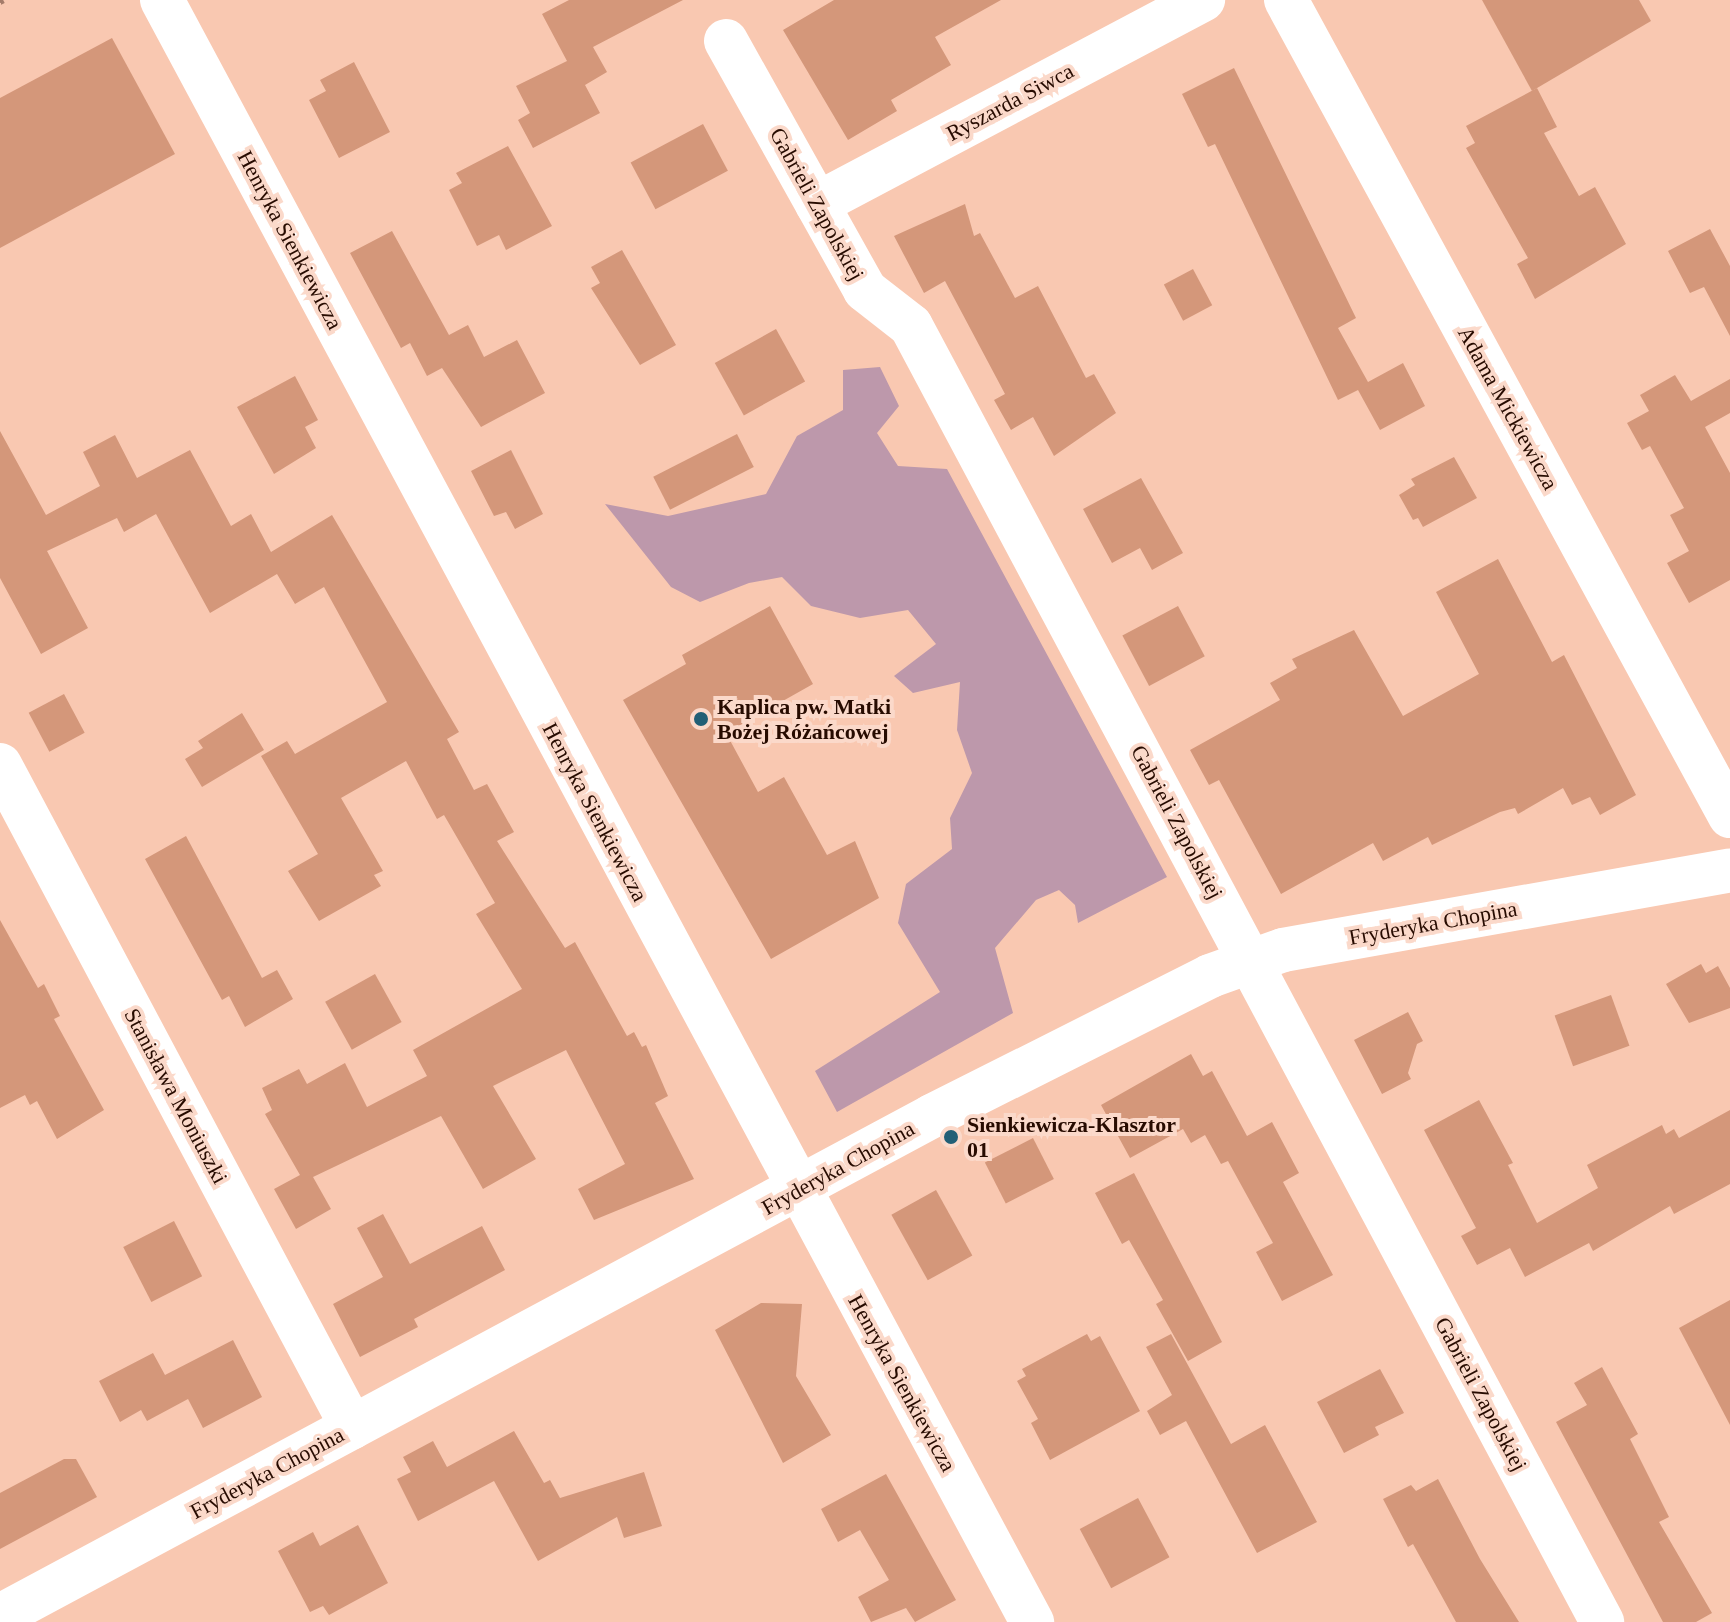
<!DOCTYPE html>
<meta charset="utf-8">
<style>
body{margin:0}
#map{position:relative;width:1730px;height:1622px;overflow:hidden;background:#f9c8b1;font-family:"Times New Roman",serif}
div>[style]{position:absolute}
.green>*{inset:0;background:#bd98ab}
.building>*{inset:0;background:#d4977a;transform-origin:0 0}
.path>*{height:5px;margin-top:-2.5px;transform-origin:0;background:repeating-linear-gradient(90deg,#a57c6a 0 6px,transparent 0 10px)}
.minor>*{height:44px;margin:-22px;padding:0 22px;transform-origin:22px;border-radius:22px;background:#fff}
.dots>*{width:22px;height:22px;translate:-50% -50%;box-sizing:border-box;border:4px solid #fbd9ca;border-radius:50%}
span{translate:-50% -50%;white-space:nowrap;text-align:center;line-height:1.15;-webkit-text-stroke:8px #fbd9ca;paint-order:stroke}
.street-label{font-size:22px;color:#270b00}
.poi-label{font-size:22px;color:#270b00;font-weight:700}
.left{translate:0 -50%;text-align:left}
</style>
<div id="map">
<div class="green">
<div style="clip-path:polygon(880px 367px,899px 406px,877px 433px,898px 466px,947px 469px,1167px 877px,1078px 923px,1075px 905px,1059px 890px,1036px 900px,995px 948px,1013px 1013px,837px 1112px,815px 1071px,940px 992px,898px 923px,906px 884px,952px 849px,950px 818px,972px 773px,957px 730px,960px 682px,913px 693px,894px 676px,936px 644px,908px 610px,860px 618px,811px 606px,782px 577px,749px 583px,700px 602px,671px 587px,605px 504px,668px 516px,766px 494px,797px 436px,843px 410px,843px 370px)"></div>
</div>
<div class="building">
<div style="clip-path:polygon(569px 0,683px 0,593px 47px,607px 72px,585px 85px,600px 113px,533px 148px,518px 120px,530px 113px,516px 86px,567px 61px,542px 14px)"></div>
<div style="clip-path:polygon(834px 0,1001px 0,935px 37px,951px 65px,891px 100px,897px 111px,848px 140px,783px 30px)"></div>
<div style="clip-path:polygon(1482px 0,1639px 0,1651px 21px,1532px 91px)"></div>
<div style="clip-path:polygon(112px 38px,175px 154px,0 248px,0 98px)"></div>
<div style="clip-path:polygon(354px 62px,390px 132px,339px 158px,309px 100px,326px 91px,320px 80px)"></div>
<div style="clip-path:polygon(1234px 68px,1356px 318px,1338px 328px,1368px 382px,1403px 363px,1425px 406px,1380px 430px,1358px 390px,1338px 400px,1215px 144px,1208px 147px,1182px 94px)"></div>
<div style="clip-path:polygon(1537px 88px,1557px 127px,1544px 133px,1579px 196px,1595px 187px,1626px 244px,1535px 299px,1517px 264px,1528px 258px,1466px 148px,1475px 143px,1466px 126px)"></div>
<div style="left:703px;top:124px;width:53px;height:82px;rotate:62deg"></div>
<div style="clip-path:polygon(508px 146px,552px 226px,506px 250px,499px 235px,477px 246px,449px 190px,462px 183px,456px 173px)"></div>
<div style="clip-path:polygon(965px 204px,974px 236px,980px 233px,1015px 298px,1038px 286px,1086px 378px,1094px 374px,1116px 413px,1054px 456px,1033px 417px,1011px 430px,994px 400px,1005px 394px,945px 281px,924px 293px,894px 236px)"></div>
<div style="clip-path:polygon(1710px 229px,1730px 266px,1730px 336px,1704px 287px,1690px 293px,1668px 251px)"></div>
<div style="clip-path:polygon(392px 231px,449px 335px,468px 325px,484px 357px,517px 340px,545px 393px,481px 427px,442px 368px,427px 376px,410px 343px,401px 348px,350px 253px)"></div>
<div style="clip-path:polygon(622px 250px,676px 345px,640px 365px,591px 288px,600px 283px,591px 267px)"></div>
<div style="left:1193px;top:269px;width:41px;height:33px;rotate:62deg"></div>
<div style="left:776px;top:329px;width:60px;height:70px;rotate:61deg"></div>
<div style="clip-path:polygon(1675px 375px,1691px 401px,1730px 379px,1730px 413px,1705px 427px,1730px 473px,1730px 580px,1689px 603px,1667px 563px,1689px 551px,1670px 515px,1684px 508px,1650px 446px,1642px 450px,1627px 423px,1649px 411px,1640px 395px)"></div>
<div style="clip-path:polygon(295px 376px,318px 420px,305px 427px,316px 448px,274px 474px,237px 407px)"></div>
<div style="clip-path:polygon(0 431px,46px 515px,100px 486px,83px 452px,115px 435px,137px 478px,190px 450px,231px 526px,251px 514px,271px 552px,332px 515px,459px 732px,447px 739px,474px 790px,487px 784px,514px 832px,497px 841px,565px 948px,575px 942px,627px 1036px,634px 1032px,642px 1047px,646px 1045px,668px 1096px,655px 1103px,694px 1179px,594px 1220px,578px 1189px,625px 1164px,566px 1050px,493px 1086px,536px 1159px,483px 1189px,441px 1116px,313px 1177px,331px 1209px,296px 1229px,274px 1189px,300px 1175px,265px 1114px,272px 1110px,262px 1088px,299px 1069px,307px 1084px,345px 1063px,367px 1107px,427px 1076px,413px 1050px,522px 989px,476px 914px,495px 903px,444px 815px,437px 819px,406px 761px,341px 798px,383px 871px,374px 875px,381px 886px,319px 921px,288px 871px,318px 854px,261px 756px,287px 741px,295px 754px,387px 702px,324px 587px,295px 604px,277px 574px,210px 613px,156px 514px,124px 532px,117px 518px,47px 551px,88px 628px,41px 654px,0 578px)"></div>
<div style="left:737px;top:434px;width:37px;height:94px;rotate:63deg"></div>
<div style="clip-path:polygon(511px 450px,543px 514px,515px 529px,506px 512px,494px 516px,471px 471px)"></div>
<div style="clip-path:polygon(1454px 457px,1477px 498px,1423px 527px,1418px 518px,1413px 520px,1399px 495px,1415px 485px,1411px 479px)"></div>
<div style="clip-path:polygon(1141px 478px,1183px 553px,1152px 570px,1140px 548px,1112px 563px,1083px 509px)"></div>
<div style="clip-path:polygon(1498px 559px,1552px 662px,1564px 655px,1636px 795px,1600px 815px,1590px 797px,1572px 805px,1563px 788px,1518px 814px,1515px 808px,1500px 812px,1432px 845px,1428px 837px,1383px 861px,1373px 843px,1281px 894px,1219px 780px,1209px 785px,1190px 750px,1280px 700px,1270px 683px,1297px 668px,1292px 659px,1354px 630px,1403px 716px,1479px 674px,1436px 592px)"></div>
<div style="clip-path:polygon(770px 606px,813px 684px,726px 733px,758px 792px,784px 777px,827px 855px,855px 841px,879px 898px,771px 959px,623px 700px,686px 664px,682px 655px)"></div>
<div style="left:1178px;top:606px;width:57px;height:63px;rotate:62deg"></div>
<div style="left:64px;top:694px;width:44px;height:40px;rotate:62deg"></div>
<div style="clip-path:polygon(242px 713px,264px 750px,202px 787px,185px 759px,203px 748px,198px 741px)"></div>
<div style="clip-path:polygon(186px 836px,262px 978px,277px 970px,293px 999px,245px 1027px,229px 996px,222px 1000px,145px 859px)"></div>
<div style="clip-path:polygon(0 920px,38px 988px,44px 984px,60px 1016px,54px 1019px,104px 1110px,57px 1139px,37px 1101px,30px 1105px,25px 1095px,0 1108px)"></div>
<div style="clip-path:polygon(1701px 964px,1706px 973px,1718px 966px,1730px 988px,1730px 1008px,1689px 1023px,1666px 984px)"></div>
<div style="left:375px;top:974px;width:55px;height:57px;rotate:61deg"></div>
<div style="left:1611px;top:995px;width:54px;height:60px;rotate:70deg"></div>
<div style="clip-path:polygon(1408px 1012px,1423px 1041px,1417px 1044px,1408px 1073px,1411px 1079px,1382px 1094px,1354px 1040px)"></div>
<div style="clip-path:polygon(1191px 1054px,1203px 1076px,1212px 1071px,1247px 1136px,1272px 1122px,1299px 1173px,1283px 1182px,1333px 1275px,1282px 1301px,1256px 1252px,1273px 1243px,1228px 1161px,1221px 1164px,1205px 1135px,1191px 1143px,1183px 1129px,1130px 1158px,1101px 1105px)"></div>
<div style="clip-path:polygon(1479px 1100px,1513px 1163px,1508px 1165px,1537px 1223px,1598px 1188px,1587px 1165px,1662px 1125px,1666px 1134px,1674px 1129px,1679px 1138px,1730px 1110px,1730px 1184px,1674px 1214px,1670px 1206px,1593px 1251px,1589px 1243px,1525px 1277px,1510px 1248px,1477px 1265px,1461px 1236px,1476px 1228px,1424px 1130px)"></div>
<div style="left:1033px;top:1138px;width:46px;height:54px;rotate:63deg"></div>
<div style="clip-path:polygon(1134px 1173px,1222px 1342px,1188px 1361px,1156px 1304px,1163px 1300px,1129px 1240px,1122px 1244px,1095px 1193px)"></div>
<div style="left:936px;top:1190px;width:75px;height:51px;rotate:61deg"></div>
<div style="clip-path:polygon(383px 1214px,410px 1264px,482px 1226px,505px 1270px,414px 1319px,418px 1327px,360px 1357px,333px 1304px,383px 1277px,357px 1228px)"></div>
<div style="left:174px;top:1221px;width:62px;height:57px;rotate:63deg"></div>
<div style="clip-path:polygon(1730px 1300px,1730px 1425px,1679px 1328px)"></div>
<div style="clip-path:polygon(761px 1303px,802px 1304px,796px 1376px,831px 1435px,783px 1463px,715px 1330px)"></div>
<div style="clip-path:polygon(1087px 1334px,1091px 1341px,1100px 1336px,1140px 1411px,1050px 1460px,1031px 1423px,1038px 1419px,1017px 1381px,1026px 1376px,1022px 1369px)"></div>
<div style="clip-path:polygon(1171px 1334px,1231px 1444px,1265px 1425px,1317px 1522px,1257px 1553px,1186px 1421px,1160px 1435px,1147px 1411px,1172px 1395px,1146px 1347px)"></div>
<div style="clip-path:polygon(233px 1340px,262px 1397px,203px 1428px,188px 1399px,147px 1421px,141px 1410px,120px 1422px,99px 1381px,153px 1353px,165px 1375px)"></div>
<div style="clip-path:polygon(1602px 1367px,1638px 1434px,1630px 1439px,1669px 1517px,1659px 1522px,1712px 1613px,1696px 1622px,1663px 1622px,1556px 1422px,1587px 1405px,1574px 1383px)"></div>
<div style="clip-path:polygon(1380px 1369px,1404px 1413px,1375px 1427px,1379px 1435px,1344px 1453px,1317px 1402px)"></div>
<div style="clip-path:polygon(514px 1431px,544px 1483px,550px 1480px,560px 1498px,644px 1472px,662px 1526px,624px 1538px,617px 1517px,538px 1561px,494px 1481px,418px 1521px,397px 1479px,411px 1472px,403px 1457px,433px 1441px,447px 1467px)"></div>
<div style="clip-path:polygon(64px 1459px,76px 1459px,97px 1497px,0 1549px,0 1493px)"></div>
<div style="clip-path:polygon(886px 1474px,956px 1600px,915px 1622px,906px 1608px,871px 1622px,858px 1597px,889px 1580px,860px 1530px,838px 1542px,821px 1509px)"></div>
<div style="clip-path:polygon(1438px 1479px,1480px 1559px,1519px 1622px,1456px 1622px,1413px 1544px,1408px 1547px,1383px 1499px,1411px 1485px,1416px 1491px)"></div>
<div style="left:1138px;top:1498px;width:67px;height:66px;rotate:62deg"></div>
<div style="clip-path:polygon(358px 1525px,388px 1583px,329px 1615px,323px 1606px,310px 1612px,278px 1551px,313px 1532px,320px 1546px)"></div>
</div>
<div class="path">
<div style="left:0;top:2px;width:4px;rotate:-27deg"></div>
</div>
<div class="minor">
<div style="left:162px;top:0;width:1841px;rotate:61.79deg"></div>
<div style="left:1286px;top:0;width:929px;rotate:61.45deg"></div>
<div style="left:726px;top:41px;width:285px;rotate:60.8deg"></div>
<div style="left:865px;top:290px;width:58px;rotate:38deg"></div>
<div style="left:911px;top:326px;width:1469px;rotate:61.93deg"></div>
<div style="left:817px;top:204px;width:437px;rotate:-27.9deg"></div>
<div style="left:0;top:765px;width:750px;rotate:62deg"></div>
<div style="left:0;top:1616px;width:1058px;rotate:-28.21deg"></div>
<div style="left:932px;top:1116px;width:311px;rotate:-26.7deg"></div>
<div style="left:1210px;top:976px;width:77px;rotate:-19.6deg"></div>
<div style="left:1283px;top:950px;width:454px;rotate:-10.1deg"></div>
</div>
<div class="dots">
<div style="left:701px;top:719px;background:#225f76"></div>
<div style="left:951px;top:1137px;background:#225f76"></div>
</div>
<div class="street-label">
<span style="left:1010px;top:102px;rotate:-28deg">Ryszarda Siwca</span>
<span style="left:817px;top:204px;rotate:61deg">Gabrieli Zapolskiej</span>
<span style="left:290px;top:240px;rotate:62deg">Henryka Sienkiewicza</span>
<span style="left:1508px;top:408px;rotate:61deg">Adama Mickiewicza</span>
<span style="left:595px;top:812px;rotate:62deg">Henryka Sienkiewicza</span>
<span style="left:1177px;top:822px;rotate:62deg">Gabrieli Zapolskiej</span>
<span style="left:1433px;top:923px;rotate:-10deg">Fryderyka Chopina</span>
<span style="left:176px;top:1096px;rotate:62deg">Stanisława Moniuszki</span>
<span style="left:838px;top:1168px;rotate:-29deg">Fryderyka Chopina</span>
<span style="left:902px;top:1383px;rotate:61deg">Henryka Sienkiewicza</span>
<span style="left:1481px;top:1394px;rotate:62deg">Gabrieli Zapolskiej</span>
<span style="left:267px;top:1473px;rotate:-28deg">Fryderyka Chopina</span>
</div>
<div class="poi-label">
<span class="left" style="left:717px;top:719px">Kaplica pw. Matki<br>Bożej Różańcowej</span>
<span class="left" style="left:967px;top:1137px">Sienkiewicza-Klasztor<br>01</span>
</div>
</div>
